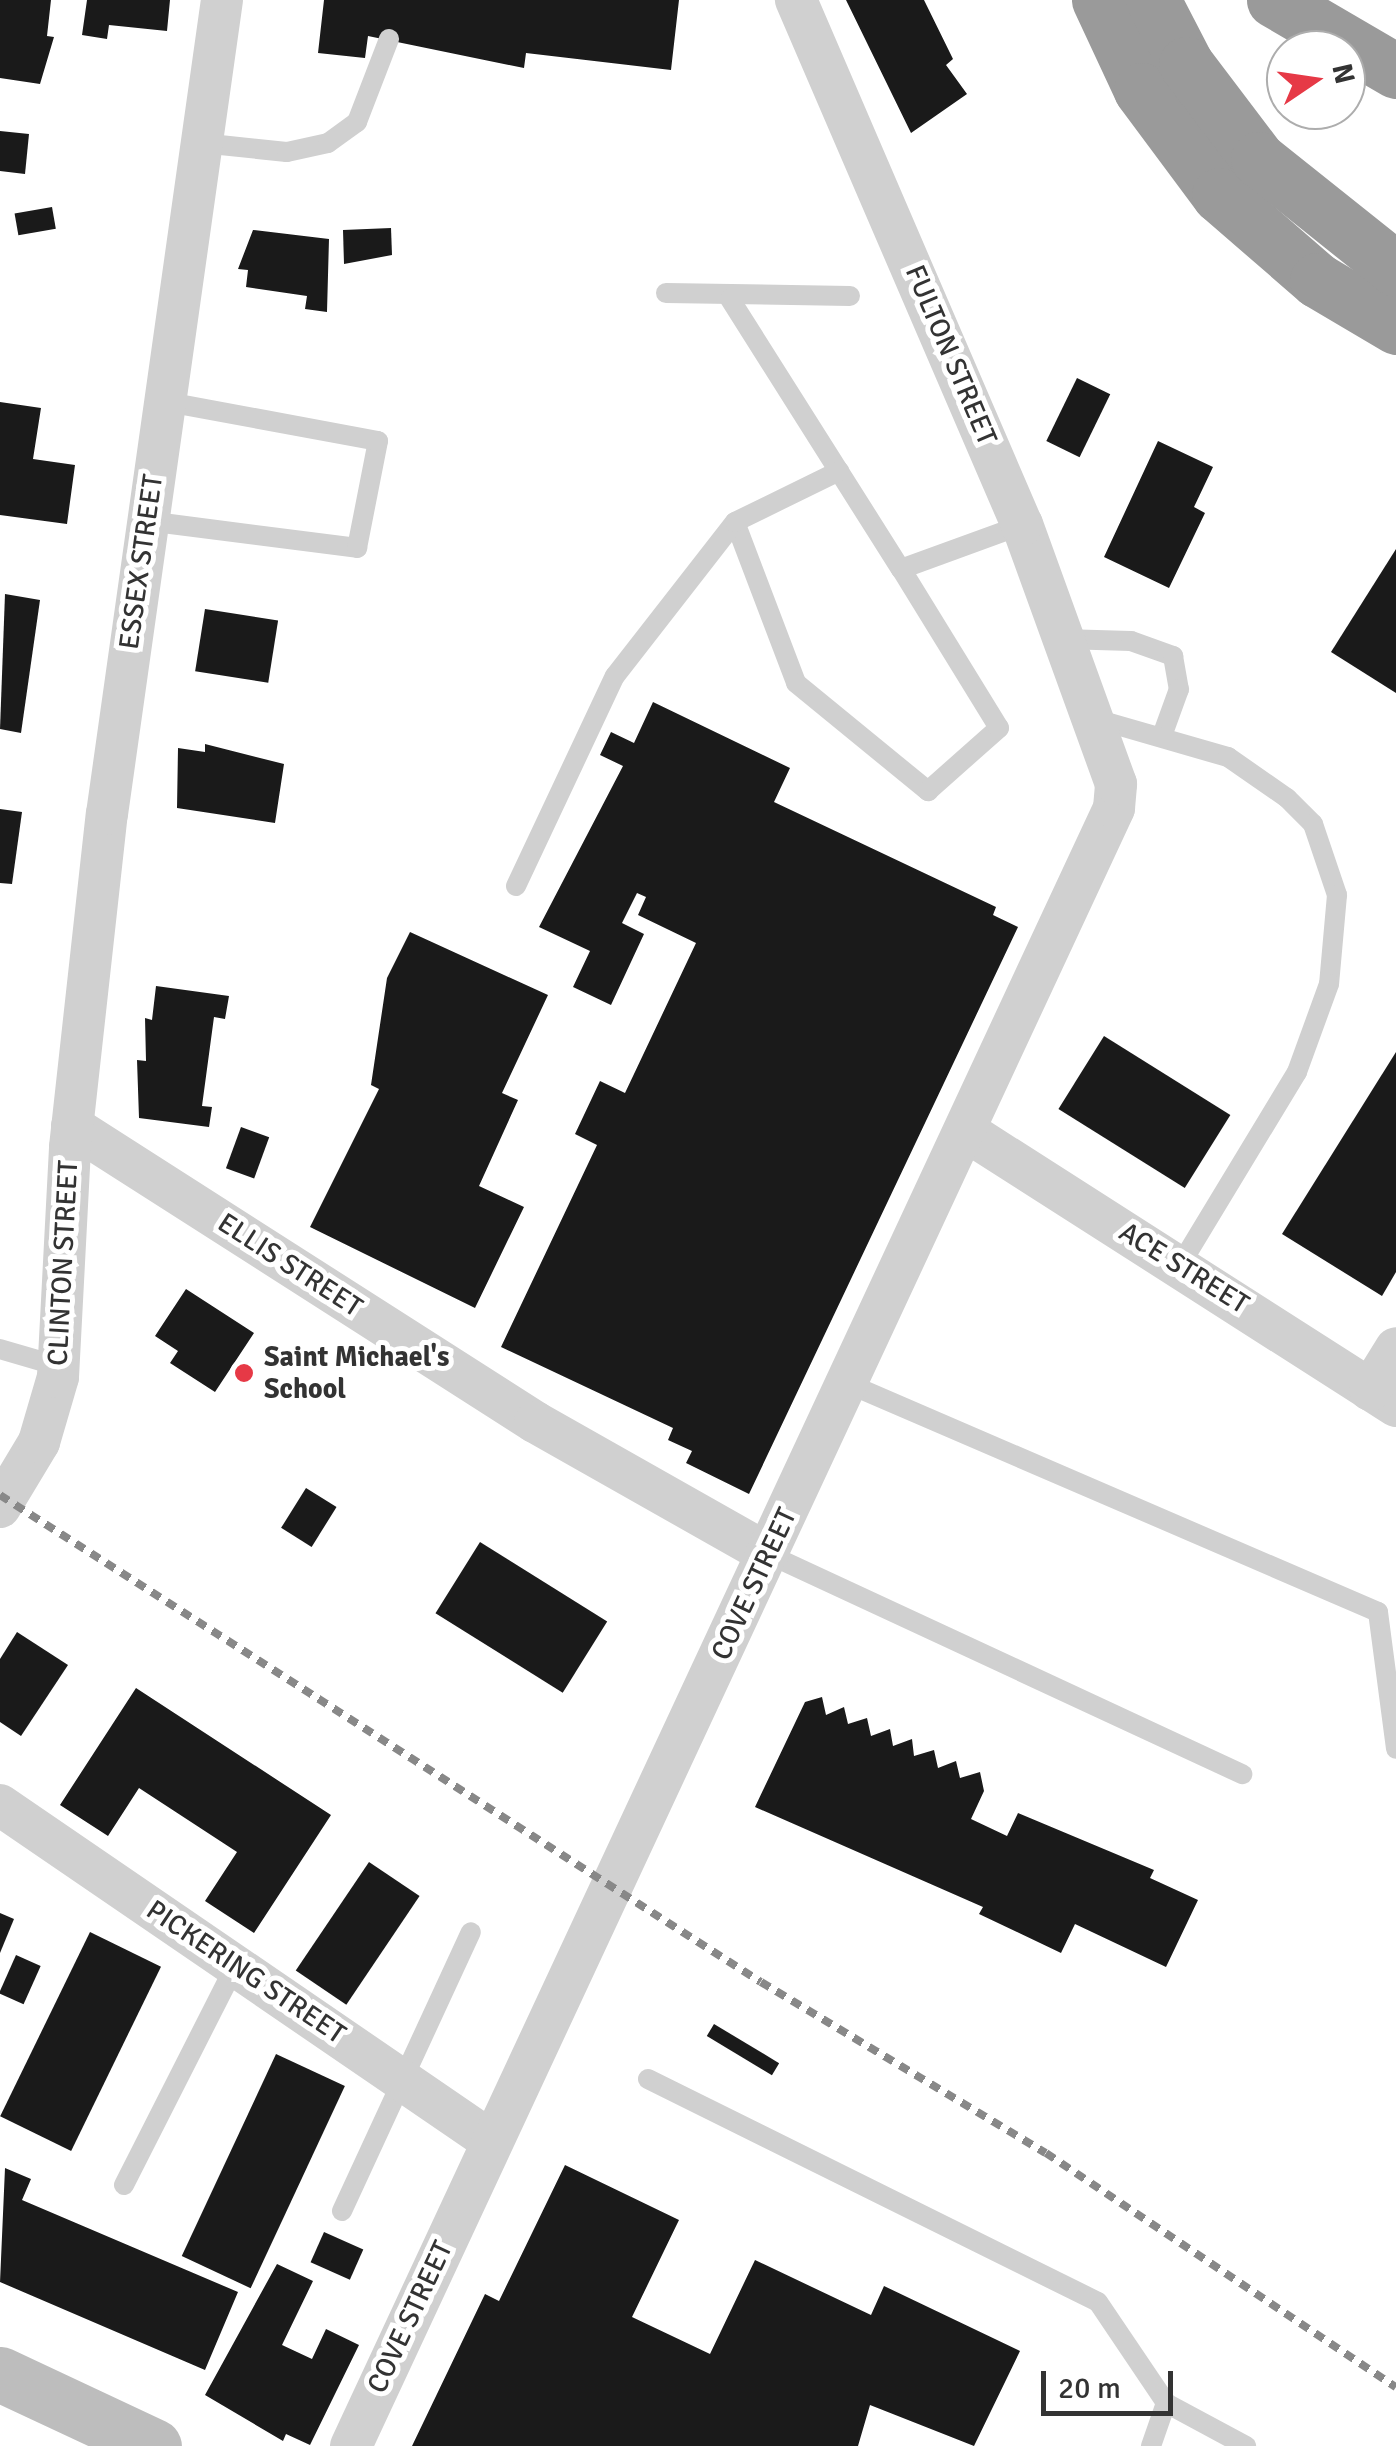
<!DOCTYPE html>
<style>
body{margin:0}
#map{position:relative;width:1396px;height:2446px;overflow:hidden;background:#fff;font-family:Signika,sans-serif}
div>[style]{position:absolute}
.building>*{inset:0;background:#1a1a1a;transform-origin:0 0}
.service>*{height:20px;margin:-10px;padding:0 10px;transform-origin:10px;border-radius:10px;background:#d0d0d0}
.minor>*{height:42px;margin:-21px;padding:0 21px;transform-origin:21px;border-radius:21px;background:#d0d0d0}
.secondary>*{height:55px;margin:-27.5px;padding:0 27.5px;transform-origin:27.5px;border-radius:27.5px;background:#bdbdbd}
.motorway>*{height:55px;margin:-27.5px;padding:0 27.5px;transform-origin:27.5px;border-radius:27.5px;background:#9a9a9a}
.rail>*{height:8px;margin-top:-4px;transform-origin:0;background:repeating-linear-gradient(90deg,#888 0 10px,transparent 0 18px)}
.dots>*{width:28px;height:28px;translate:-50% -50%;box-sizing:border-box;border:5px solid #fff;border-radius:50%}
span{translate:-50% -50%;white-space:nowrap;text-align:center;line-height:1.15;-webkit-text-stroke:10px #fff;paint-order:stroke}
.street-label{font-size:28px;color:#333}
.poi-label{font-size:28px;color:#333;font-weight:700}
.left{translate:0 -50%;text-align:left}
.north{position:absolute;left:1266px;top:30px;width:100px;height:100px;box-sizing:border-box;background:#fff;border:2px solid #adadad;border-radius:50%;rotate:77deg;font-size:28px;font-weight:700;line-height:40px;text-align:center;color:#333}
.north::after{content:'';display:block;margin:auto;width:35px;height:45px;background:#e63946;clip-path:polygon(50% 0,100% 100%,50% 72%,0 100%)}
.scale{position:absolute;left:1041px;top:2371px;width:132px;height:45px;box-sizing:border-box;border:5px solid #333;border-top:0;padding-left:12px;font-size:30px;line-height:35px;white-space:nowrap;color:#333;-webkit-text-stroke:8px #fff;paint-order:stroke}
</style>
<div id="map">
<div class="building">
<div style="clip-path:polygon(0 0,51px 0,47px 36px,54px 37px,40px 84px,0 78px)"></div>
<div style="clip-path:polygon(87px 0,170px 0,167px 31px,109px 25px,107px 39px,82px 35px)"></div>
<div style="clip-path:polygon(324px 0,679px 0,671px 70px,526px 53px,524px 68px,368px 36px,365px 58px,318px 53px)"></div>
<div style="clip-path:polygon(846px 0,924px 0,953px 59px,946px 65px,967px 94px,911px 133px)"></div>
<div style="clip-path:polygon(0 131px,29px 134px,25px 174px,0 171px)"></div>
<div style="left:52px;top:207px;width:22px;height:38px;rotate:80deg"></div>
<div style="clip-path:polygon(391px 228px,392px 255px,344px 264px,343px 230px)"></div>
<div style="clip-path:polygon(253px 230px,329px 239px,327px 312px,305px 309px,307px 296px,246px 287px,248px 270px,238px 269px)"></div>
<div style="left:1077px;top:378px;width:37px;height:70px;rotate:26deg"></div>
<div style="clip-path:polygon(0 402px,41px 408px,33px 459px,75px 465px,67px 524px,0 515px)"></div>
<div style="clip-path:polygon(1158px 441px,1213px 467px,1194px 507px,1205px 513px,1169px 588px,1104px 557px)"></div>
<div style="clip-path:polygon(1396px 549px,1396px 693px,1331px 652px)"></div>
<div style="clip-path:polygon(5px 594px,40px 600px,21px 733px,0 729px)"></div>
<div style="left:205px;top:609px;width:74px;height:63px;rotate:9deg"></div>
<div style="clip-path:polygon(653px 702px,790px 768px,774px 802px,996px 907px,993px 915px,1018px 927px,749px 1494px,686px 1463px,692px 1451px,668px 1440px,673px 1428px,501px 1347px,597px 1145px,575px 1134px,600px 1081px,625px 1093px,696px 943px,638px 915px,646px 897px,637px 893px,622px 923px,644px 934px,611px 1005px,573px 987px,590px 951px,539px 927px,623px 766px,600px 755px,611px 732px,634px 743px)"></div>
<div style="clip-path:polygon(205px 744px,284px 764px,275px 823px,177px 808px,178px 748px,205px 752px)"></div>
<div style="clip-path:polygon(0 809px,22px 812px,12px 884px,0 883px)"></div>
<div style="clip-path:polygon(410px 932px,548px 995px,502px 1093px,518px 1100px,479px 1186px,524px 1207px,475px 1308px,310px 1227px,379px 1089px,371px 1085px,387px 978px)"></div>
<div style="clip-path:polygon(156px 986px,229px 996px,225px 1019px,214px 1017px,202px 1106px,212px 1107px,209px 1127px,139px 1118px,137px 1060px,146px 1061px,145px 1018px,152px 1020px)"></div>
<div style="left:1104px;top:1036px;width:149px;height:86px;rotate:32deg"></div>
<div style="clip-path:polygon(1396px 1052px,1396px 1272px,1382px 1296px,1282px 1234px)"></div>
<div style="left:241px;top:1127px;width:30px;height:44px;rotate:20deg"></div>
<div style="clip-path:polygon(186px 1289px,254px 1333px,215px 1392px,170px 1363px,178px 1351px,155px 1336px)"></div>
<div style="left:306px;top:1488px;width:36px;height:47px;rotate:32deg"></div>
<div style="left:480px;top:1542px;width:150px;height:84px;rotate:32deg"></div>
<div style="clip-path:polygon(17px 1632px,68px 1665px,21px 1736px,0 1722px,0 1659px)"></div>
<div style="clip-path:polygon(136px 1688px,331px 1815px,254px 1933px,205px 1901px,237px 1852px,139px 1788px,108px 1836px,60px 1805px)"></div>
<div style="clip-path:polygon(822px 1697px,826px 1715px,844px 1707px,848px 1724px,867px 1718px,871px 1736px,890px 1729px,893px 1746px,912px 1739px,914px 1756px,934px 1750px,938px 1768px,956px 1761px,960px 1778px,980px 1772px,984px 1791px,971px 1819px,1007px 1836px,1018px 1813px,1154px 1870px,1150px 1878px,1198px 1900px,1166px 1967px,1075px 1924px,1061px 1953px,979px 1914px,983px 1907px,755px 1807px,805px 1702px)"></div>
<div style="left:369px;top:1862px;width:61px;height:131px;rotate:34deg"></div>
<div style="clip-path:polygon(0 1913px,14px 1919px,0 1953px)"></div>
<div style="left:90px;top:1932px;width:79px;height:205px;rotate:26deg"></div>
<div style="left:16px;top:1955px;width:27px;height:42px;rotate:24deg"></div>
<div style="left:714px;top:2024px;width:76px;height:14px;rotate:31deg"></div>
<div style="left:276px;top:2054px;width:76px;height:223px;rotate:25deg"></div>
<div style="clip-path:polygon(565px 2165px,679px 2220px,632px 2317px,710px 2354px,755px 2260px,871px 2315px,884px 2286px,1020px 2351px,974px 2446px,870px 2405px,858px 2446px,412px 2446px,485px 2294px,499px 2301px)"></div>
<div style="clip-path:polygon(5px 2168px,31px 2179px,22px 2200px,238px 2292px,205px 2370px,0 2282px)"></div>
<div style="left:324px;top:2232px;width:43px;height:33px;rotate:24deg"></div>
<div style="clip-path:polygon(277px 2264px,313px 2281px,282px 2345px,312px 2359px,326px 2329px,359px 2345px,310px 2445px,286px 2434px,283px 2441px,205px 2395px)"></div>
</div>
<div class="service">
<div style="left:201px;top:143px;width:86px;rotate:6deg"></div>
<div style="left:287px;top:152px;width:42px;rotate:-12.4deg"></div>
<div style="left:328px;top:143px;width:36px;rotate:-36deg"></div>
<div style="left:357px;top:122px;width:89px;rotate:-68.9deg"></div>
<div style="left:666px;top:293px;width:184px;rotate:0.9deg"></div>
<div style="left:730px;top:299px;width:320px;rotate:57.7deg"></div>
<div style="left:901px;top:569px;width:129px;rotate:-20deg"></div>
<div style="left:147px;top:521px;width:212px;rotate:7.3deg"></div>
<div style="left:357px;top:548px;width:109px;rotate:-78.9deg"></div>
<div style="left:378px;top:441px;width:219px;rotate:-169.5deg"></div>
<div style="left:735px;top:522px;width:172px;rotate:69.2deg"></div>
<div style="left:796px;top:683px;width:171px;rotate:39.3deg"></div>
<div style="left:928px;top:791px;width:95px;rotate:-41.6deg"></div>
<div style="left:999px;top:728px;width:187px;rotate:-121.6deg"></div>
<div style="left:1062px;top:639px;width:69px;rotate:1.7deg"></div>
<div style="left:1131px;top:641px;width:45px;rotate:19.7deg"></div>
<div style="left:1173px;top:656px;width:34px;rotate:80deg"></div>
<div style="left:1179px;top:689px;width:50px;rotate:109.9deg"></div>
<div style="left:1089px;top:717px;width:145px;rotate:16.1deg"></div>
<div style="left:1228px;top:757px;width:72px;rotate:34.8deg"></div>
<div style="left:1287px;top:798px;width:37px;rotate:45deg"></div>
<div style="left:1313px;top:824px;width:75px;rotate:71.3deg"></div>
<div style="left:1337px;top:895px;width:89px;rotate:95.1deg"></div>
<div style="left:1329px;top:984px;width:94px;rotate:110deg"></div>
<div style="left:1297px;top:1072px;width:226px;rotate:121.2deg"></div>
<div style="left:516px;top:886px;width:232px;rotate:-64.8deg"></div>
<div style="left:615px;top:676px;width:195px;rotate:-52.1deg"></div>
<div style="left:735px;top:522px;width:116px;rotate:-26.1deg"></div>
<div style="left:0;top:1349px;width:60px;rotate:16.3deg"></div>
<div style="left:849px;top:1384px;width:576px;rotate:23.32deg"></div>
<div style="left:1378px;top:1612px;width:138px;rotate:82.5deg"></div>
<div style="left:768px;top:1554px;width:523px;rotate:24.9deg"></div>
<div style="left:648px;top:2079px;width:502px;rotate:26.36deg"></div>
<div style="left:1098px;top:2302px;width:122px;rotate:56deg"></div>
<div style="left:1166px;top:2403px;width:91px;rotate:28.3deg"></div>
<div style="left:124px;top:2185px;width:246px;rotate:-63.1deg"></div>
<div style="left:342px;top:2211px;width:307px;rotate:-65.2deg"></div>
<div style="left:1151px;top:2446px;width:46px;rotate:-70.8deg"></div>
</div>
<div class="minor">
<div style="left:72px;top:1126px;width:550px;rotate:32.59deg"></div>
<div style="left:535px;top:1422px;width:268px;rotate:29.5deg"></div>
<div style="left:969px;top:1133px;width:507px;rotate:32.59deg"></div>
<div style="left:1370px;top:1390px;width:49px;rotate:-58.2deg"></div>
<div style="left:0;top:1507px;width:76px;rotate:-59deg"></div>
<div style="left:39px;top:1442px;width:68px;rotate:-73.7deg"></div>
<div style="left:58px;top:1377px;width:230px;rotate:-87deg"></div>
<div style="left:70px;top:1147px;width:335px;rotate:-83.7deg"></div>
<div style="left:107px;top:814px;width:822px;rotate:-81.96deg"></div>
<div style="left:0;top:1805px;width:595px;rotate:34.38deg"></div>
<div style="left:351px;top:2446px;width:1807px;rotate:-65.02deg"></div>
<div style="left:1114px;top:808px;width:24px;rotate:-85deg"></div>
<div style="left:1116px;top:784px;width:276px;rotate:-109.9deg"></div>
<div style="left:1022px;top:525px;width:572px;rotate:-113.29deg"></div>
</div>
<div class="secondary">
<div style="left:0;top:2374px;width:170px;rotate:25.1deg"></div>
</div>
<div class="motorway">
<div style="left:1099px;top:0;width:99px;rotate:65deg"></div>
<div style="left:1141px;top:90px;width:131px;rotate:53.4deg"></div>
<div style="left:1219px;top:195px;width:130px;rotate:40.9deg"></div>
<div style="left:1317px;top:280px;width:92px;rotate:30.7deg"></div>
<div style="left:1153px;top:0;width:72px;rotate:62.7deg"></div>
<div style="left:1186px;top:64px;width:119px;rotate:52.8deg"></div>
<div style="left:1258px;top:159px;width:176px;rotate:38.6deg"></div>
<div style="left:1274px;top:0;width:141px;rotate:30.2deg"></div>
</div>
<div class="rail">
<div style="left:0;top:1495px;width:903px;rotate:32.62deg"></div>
<div style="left:761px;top:1982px;width:332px;rotate:31deg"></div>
<div style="left:1046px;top:2153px;width:421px;rotate:33.8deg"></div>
</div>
<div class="dots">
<div style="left:244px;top:1373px;background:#e63946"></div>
</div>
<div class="street-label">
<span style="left:951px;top:355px;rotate:67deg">FULTON STREET</span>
<span style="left:141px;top:562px;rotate:-82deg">ESSEX STREET</span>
<span style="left:63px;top:1263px;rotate:-87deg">CLINTON STREET</span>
<span style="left:290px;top:1265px;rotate:33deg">ELLIS STREET</span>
<span style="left:1184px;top:1268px;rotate:32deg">ACE STREET</span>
<span style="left:754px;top:1584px;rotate:-65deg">COVE STREET</span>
<span style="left:246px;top:1972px;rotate:34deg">PICKERING STREET</span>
<span style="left:410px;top:2317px;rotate:-65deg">COVE STREET</span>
</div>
<div class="poi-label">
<span class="left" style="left:264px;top:1373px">Saint Michael's<br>School</span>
</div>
<div class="north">N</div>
<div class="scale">20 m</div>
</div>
